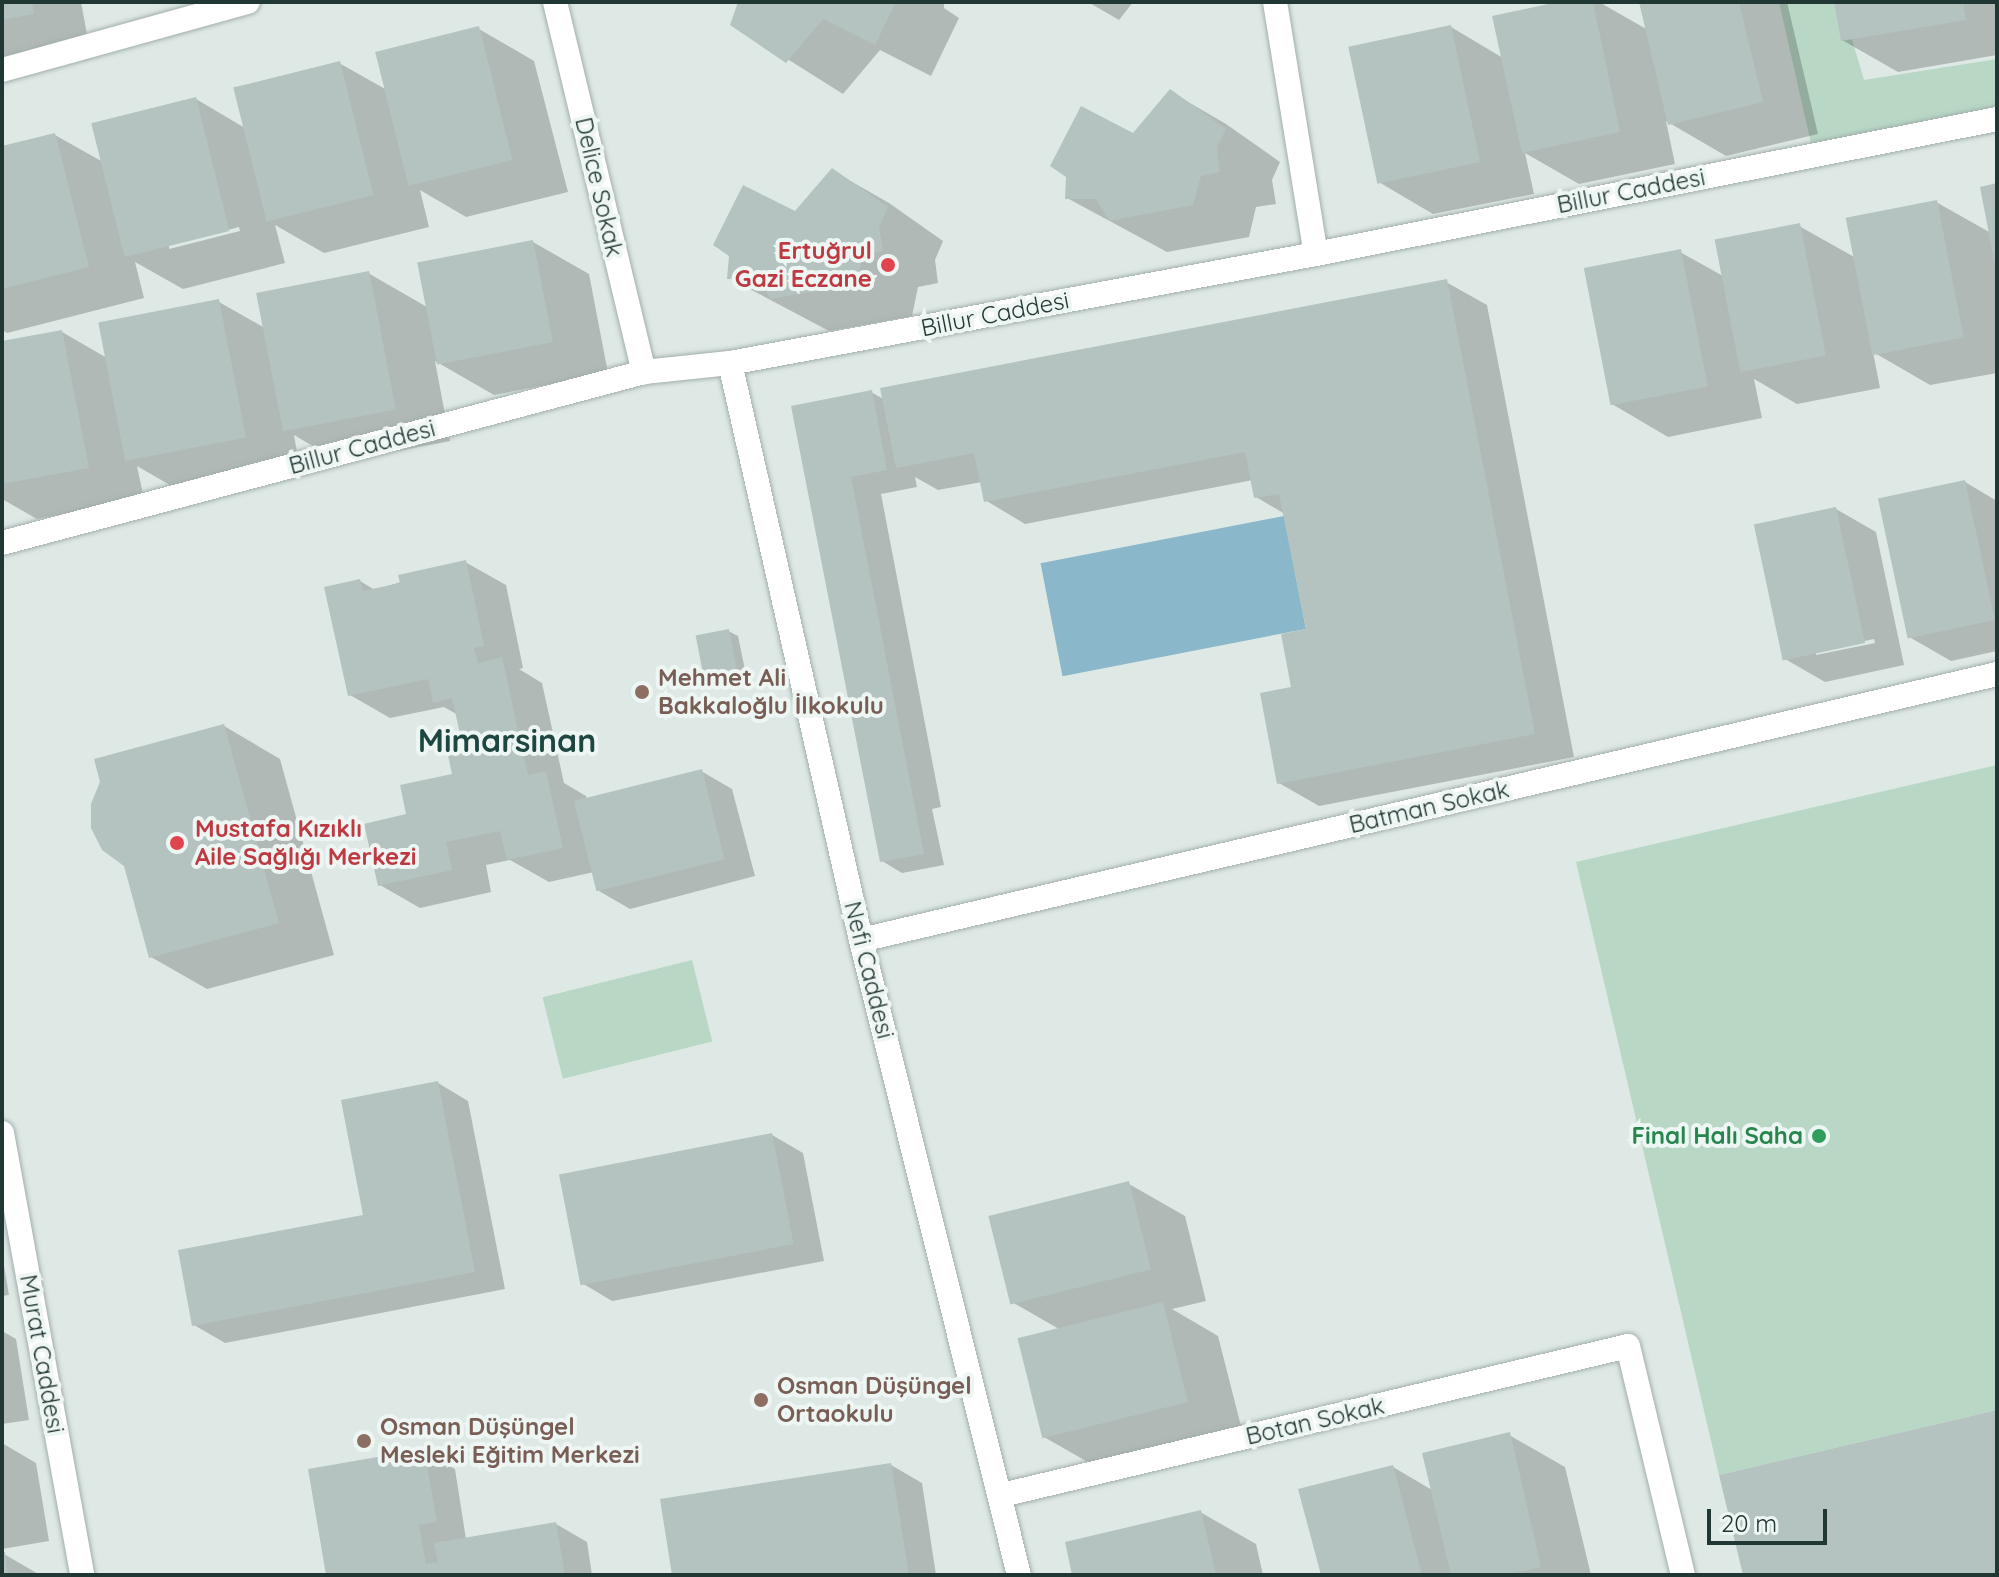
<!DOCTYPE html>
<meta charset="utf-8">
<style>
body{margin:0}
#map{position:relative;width:1999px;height:1577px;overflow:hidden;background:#dee8e5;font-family:Quicksand,sans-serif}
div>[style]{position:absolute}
.green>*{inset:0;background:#b8d8c5;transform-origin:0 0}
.water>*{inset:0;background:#8ab7ca;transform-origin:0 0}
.shadow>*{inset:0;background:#0003}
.building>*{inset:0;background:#b4c3bf;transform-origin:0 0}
.roads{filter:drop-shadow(0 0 2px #a2afac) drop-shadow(0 0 2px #a2afac)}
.minor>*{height:24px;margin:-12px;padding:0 12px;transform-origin:12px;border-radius:12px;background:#fff}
.dots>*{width:22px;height:22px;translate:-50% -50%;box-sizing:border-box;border:4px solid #eef6f3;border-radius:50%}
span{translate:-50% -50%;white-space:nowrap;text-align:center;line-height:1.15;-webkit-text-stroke:8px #eef6f3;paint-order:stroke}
.street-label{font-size:24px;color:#213734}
.health-label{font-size:24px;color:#be3a42;font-weight:700}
.right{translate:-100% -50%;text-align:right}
.left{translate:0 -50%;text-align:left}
.education-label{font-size:24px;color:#785e54;font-weight:700}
.leisure-label{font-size:24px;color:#27864d;font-weight:700}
.district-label{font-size:32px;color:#1f4742;font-weight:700}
.frame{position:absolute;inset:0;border:4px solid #213734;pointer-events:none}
.scale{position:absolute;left:1707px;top:1509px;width:120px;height:36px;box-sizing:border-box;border:4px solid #213734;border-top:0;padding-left:10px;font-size:24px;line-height:28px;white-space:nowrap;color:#213734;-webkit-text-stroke:6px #eef6f3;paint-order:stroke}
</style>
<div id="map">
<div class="green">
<div style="clip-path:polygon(1779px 2px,1841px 2px,1864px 80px,1997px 59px,1997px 123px,1814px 157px)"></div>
<div style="clip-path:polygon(1997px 765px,1997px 1410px,1719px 1475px,1576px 862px)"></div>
<div style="left:692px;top:960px;width:84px;height:154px;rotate:76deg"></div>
</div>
<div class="water">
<div style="left:1284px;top:516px;width:115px;height:248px;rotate:79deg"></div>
</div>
<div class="shadow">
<div style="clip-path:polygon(2px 2px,81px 2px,89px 45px,2px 63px)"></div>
<div style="clip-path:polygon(740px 2px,944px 2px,944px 8px,959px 18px,931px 76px,880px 50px,843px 94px,732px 24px)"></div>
<div style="clip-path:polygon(1088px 2px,1133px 2px,1119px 20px)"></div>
<div style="clip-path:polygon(1568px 2px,1599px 2px,1648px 30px,1641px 2px,1787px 2px,1818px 134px,1726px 156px,1666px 121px,1675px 164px,1579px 184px,1525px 153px,1534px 194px,1433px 214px,1377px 181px,1451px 27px,1503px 58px)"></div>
<div style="clip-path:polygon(1836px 2px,1997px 2px,1997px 55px,1898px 72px,1842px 40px)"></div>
<div style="clip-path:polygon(evenodd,479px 29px,534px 61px,568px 192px,466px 217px,420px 190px,429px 227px,324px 253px,275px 225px,285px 263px,183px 289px,135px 262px,144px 298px,7px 333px,2px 330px,2px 148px,55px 135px,103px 162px,196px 99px,245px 128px,339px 63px,387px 90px,479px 29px,239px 227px,240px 231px,169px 249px,169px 245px,239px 227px)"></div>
<div style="clip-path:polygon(1171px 92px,1226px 124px,1280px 162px,1272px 180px,1276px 204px,1256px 207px,1249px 237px,1167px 252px,1067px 198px,1134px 135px)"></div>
<div style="clip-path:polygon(833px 171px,889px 203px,943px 241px,935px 260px,938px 283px,918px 287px,912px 316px,829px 331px,729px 278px,796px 214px)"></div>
<div style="clip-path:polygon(1997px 185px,1997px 373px,1930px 385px,1873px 352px,1880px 388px,1797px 404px,1754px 379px,1762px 418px,1668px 437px,1612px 404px,1680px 252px,1723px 276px,1799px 226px,1856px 258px,1936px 202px,1991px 233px)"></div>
<div style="clip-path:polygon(533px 242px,589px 274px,608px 373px,494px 395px,435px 361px,450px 441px,340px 462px,294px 435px,300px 470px,182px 492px,137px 466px,144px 499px,37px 519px,2px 499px,2px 343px,62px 332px,107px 358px,219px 302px,265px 328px,368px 273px,427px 307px)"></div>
<div style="clip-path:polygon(1446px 282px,1487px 305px,1574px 757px,1319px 806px,1279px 783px,1293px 688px,1308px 631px,1285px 514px,1256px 497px,1253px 480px,1025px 524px,985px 500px,982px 482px,938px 490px,915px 477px,917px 487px,881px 494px,941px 807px,932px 809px,944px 865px,902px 873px,882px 861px,793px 407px,871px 392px,885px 400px)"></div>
<div style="clip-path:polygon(1965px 482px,1997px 501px,1997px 651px,1951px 661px,1911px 638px)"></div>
<div style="clip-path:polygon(evenodd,1836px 509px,1876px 532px,1904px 665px,1825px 682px,1785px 659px,1836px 509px,1874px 639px,1875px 643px,1816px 655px,1816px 651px,1874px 639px)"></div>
<div style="clip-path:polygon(465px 562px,506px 585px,523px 668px,519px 669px,542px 683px,564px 783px,586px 796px,587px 801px,701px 771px,732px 789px,755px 876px,630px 909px,599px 891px,594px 872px,549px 882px,510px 860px,486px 865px,491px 892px,420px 908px,380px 885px,409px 816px,454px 775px,464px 740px,458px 715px,444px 707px,390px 718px,350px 695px,360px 581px,375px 590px)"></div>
<div style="clip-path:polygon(728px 631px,738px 636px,746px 675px,716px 681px,707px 675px)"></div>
<div style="clip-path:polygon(224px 726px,280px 759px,334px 955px,207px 989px,151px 957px,126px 865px)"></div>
<div style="clip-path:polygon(438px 1083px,468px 1101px,505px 1289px,225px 1343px,194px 1325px,366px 1217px)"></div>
<div style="clip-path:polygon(772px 1135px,803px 1153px,824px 1261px,612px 1301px,582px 1283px)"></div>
<div style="clip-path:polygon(1129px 1184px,1185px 1216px,1206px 1301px,1172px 1309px,1218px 1336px,1243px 1434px,1100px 1469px,1044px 1437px,1059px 1329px,1012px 1302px)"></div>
<div style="clip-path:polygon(2px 1254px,9px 1295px,2px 1296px)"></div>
<div style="clip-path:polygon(2px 1331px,16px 1339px,29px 1420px,2px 1424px)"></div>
<div style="clip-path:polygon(1509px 1435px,1565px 1467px,1591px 1575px,1323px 1575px,1393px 1467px,1432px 1490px)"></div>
<div style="clip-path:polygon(2px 1443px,36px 1463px,49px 1541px,2px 1549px)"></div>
<div style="clip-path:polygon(424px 1451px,455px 1469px,466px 1539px,556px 1524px,587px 1542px,592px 1575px,328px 1575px)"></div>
<div style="clip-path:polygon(891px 1465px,922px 1483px,936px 1575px,674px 1575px)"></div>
<div style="clip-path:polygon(1200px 1512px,1256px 1544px,1263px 1575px,1074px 1575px)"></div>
<div style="clip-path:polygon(2px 1554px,4px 1554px,40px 1575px,2px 1575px)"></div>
</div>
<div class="building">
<div style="clip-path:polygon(2px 2px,32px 2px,34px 14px,2px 20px)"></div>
<div style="clip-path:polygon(738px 2px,896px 2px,875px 45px,823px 19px,786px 63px,730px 25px)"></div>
<div style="clip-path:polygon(1558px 2px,1593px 2px,1620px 132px,1522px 153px,1492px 16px)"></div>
<div style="clip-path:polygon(1639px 2px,1739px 2px,1763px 102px,1668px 125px)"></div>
<div style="clip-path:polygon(1834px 2px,1963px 2px,1966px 20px,1841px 41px)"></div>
<div style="left:1451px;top:25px;width:140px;height:105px;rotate:78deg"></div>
<div style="left:479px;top:26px;width:138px;height:107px;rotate:76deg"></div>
<div style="left:340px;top:61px;width:138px;height:110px;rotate:76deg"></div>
<div style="clip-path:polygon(1170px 89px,1226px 129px,1217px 147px,1220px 172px,1201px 176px,1193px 205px,1109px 221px,1096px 199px,1065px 199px,1066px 177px,1050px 166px,1081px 106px,1133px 133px)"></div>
<div style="left:196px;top:97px;width:138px;height:108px;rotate:76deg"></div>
<div style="clip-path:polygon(55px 133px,89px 267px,2px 289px,2px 146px)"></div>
<div style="clip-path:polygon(832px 168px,888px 207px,879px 227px,883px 251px,863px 255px,856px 284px,771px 299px,758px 279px,727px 279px,729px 256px,713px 245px,743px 185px,795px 211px)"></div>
<div style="clip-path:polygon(1997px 183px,1997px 269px,1996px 270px,1980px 187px)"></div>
<div style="left:1937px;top:200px;width:140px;height:93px;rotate:79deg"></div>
<div style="left:1800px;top:223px;width:135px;height:87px;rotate:79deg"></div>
<div style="left:533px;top:240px;width:104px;height:118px;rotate:79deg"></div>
<div style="left:1681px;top:249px;width:140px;height:99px;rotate:79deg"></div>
<div style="left:369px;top:271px;width:141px;height:115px;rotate:79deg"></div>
<div style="clip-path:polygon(1447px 279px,1535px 734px,1277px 784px,1260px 693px,1291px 687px,1281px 634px,1306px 629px,1279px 494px,1254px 498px,1245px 452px,984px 502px,974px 453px,896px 468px,880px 388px)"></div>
<div style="left:219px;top:299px;width:141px;height:123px;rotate:79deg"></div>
<div style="clip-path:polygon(62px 330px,89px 468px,2px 484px,2px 341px)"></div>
<div style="clip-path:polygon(872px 390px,887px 470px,851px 477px,924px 854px,880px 862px,791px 406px)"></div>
<div style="left:1965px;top:480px;width:143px;height:89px;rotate:78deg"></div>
<div style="left:1836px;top:507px;width:139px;height:84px;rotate:78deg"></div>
<div style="clip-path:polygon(466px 560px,484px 646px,474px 648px,478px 663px,502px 657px,528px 775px,546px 771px,563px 848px,507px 860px,500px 831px,446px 842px,452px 870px,378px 886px,364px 824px,406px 814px,400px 785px,452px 774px,445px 741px,461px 738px,452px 698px,433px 703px,428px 679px,348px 696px,324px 587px,360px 579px,363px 591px,400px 583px,398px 575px)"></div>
<div style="left:729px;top:629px;width:42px;height:34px;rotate:79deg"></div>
<div style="clip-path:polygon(224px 724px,279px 923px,149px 958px,124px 866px,102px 850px,91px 828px,91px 804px,100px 782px,94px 759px)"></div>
<div style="left:702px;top:769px;width:93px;height:132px;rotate:76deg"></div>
<div style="clip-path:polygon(438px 1081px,475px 1272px,192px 1326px,178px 1250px,363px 1215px,341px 1100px)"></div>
<div style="left:772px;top:1133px;width:113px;height:217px;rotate:79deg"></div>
<div style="left:1129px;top:1181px;width:91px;height:145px;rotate:76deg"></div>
<div style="left:1163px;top:1302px;width:103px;height:150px;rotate:76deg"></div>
<div style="clip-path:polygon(1997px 1410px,1997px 1575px,1743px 1575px,1719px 1475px)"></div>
<div style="clip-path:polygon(1510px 1432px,1541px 1567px,1506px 1575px,1451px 1575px,1422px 1453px)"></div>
<div style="clip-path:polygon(424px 1449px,437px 1522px,419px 1525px,426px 1564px,438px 1562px,434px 1543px,556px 1522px,565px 1575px,326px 1575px,308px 1469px)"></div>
<div style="clip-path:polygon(891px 1463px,909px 1575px,672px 1575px,660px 1499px)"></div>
<div style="clip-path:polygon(1393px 1465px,1422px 1575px,1321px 1575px,1298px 1489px)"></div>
<div style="clip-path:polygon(1201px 1510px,1216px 1575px,1072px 1575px,1065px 1542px)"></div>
<div style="clip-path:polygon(2px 1552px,5px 1552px,8px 1575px,2px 1575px)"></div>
</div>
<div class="roads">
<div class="minor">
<div style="left:555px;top:2px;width:381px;rotate:76.5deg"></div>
<div style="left:1275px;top:2px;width:255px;rotate:80.8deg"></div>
<div style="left:2px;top:70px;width:255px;rotate:-15.5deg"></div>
<div style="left:730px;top:363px;width:592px;rotate:77.21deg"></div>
<div style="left:861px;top:940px;width:654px;rotate:76.03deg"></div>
<div style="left:2px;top:543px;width:664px;rotate:-14.91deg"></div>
<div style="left:644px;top:372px;width:86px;rotate:-6deg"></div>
<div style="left:730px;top:363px;width:596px;rotate:-10.54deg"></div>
<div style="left:1316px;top:254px;width:694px;rotate:-11.21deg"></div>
<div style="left:861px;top:940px;width:1167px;rotate:-13.18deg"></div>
<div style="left:2px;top:1133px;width:449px;rotate:79.7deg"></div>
<div style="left:1002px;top:1495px;width:643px;rotate:-13.39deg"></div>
<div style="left:1628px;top:1346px;width:236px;rotate:76.5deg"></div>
</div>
</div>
<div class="dots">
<div style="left:888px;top:265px;background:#e0444e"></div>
<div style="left:642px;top:692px;background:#8d6e63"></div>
<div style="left:177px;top:843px;background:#e0444e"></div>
<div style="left:1819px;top:1136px;background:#2e9e5b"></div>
<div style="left:761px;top:1400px;background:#8d6e63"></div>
<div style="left:364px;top:1441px;background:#8d6e63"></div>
</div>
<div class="street-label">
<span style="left:599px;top:187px;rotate:77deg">Delice Sokak</span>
<span style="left:1631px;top:191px;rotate:-11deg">Billur Caddesi</span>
<span style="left:995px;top:314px;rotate:-11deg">Billur Caddesi</span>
<span style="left:362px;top:447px;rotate:-15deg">Billur Caddesi</span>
<span style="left:1429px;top:807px;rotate:-13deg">Batman Sokak</span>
<span style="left:869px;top:970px;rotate:76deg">Nefi Caddesi</span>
<span style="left:42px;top:1354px;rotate:80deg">Murat Caddesi</span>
<span style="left:1315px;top:1421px;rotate:-13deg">Botan Sokak</span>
</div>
<div class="health-label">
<span class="right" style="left:872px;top:265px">Ertuğrul<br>Gazi Eczane</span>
<span class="left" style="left:195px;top:843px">Mustafa Kızıklı<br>Aile Sağlığı Merkezi</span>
</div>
<div class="education-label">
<span class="left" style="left:658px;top:692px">Mehmet Ali<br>Bakkaloğlu İlkokulu</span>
<span class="left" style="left:777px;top:1400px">Osman Düşüngel<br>Ortaokulu</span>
<span class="left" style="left:380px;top:1441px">Osman Düşüngel<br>Mesleki Eğitim Merkezi</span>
</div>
<div class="leisure-label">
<span class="right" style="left:1803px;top:1136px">Final Halı Saha</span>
</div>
<div class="district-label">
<span style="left:507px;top:740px">Mimarsinan</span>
</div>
<div class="frame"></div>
<div class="scale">20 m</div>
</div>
